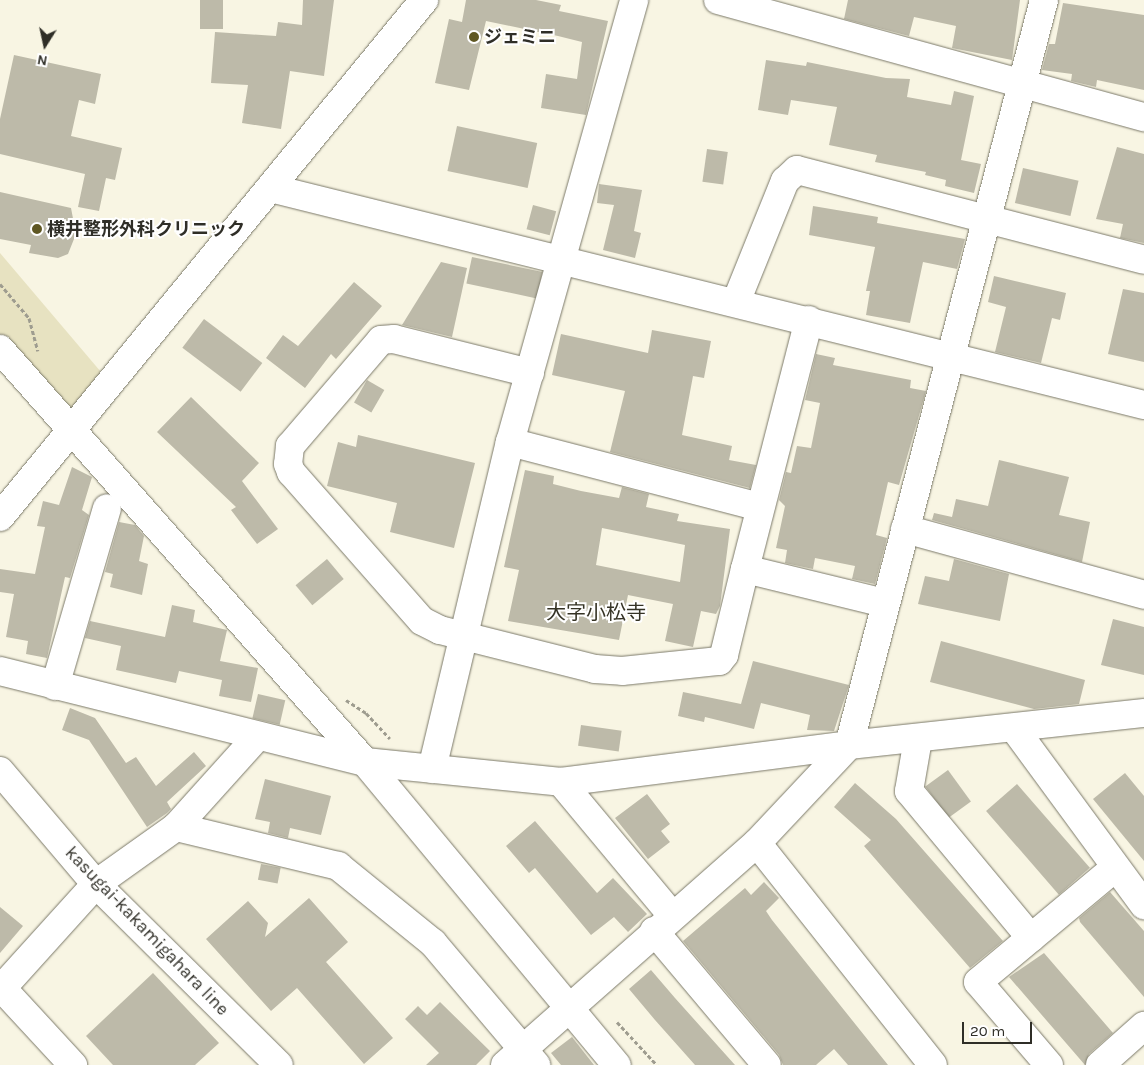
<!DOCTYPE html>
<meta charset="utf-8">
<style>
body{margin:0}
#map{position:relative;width:1144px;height:1065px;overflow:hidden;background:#f8f5e3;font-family:Karla,"Noto Sans JP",sans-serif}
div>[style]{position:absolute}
.green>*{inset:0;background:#e7e2c1}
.building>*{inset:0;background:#bdbaa9;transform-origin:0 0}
.path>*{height:3px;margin-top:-1.5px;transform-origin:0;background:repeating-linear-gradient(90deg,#9e9c8f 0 4px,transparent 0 6.5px)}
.roads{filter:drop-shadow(0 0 1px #7b7969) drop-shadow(0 0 1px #7b7969)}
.minor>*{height:28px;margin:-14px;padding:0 14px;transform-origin:14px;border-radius:14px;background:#fff}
.major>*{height:28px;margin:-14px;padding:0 14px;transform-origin:14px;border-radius:14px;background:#fff}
.dots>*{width:14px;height:14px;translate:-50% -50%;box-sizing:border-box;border:2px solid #fff;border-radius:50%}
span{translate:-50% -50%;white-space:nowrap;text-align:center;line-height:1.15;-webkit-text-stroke:4px #fff;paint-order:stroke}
.poi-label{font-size:18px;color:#2f2e27;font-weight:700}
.left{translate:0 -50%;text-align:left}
.street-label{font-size:18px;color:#2f2e27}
.quarter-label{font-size:20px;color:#353325}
.north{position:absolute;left:20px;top:20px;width:50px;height:50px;-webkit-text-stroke:4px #fff;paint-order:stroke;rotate:190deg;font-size:14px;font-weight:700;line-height:20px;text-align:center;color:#2f2e27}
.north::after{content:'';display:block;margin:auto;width:18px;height:22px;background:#2f2e27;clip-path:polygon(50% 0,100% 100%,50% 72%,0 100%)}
.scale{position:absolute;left:962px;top:1022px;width:70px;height:22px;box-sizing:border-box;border:2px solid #2f2e27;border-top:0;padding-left:6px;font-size:15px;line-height:18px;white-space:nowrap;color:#2f2e27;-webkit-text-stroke:4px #fff;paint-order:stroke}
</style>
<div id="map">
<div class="green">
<div style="clip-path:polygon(0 253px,101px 372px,57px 428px,0 361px)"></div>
</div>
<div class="building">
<div style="left:200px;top:0;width:23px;height:29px"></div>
<div style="clip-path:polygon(303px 0,334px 0,324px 76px,290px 71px,281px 129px,242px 123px,248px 85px,211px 83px,215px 32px,276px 36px,278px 22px,302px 25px)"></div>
<div style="clip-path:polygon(466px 0,536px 0,561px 5px,559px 11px,608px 21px,586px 115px,541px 108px,546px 74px,577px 79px,582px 42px,558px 36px,486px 21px,469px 90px,435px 83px,449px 19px,462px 22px)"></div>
<div style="clip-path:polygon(848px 0,1020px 0,1012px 60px,952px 48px,956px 26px,914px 17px,909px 36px,844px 19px)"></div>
<div style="clip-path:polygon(1063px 3px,1144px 15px,1144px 90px,1097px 80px,1096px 87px,1071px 81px,1072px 74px,1042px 70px,1049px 44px,1055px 44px)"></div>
<div style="clip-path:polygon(14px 55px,101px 74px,95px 104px,79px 100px,71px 136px,122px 148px,115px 180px,106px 178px,99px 211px,78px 207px,85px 174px,0 154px,0 119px)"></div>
<div style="clip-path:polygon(766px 60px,806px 66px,807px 62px,886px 78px,910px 79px,907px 97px,951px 105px,954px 91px,974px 96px,961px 160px,981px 164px,974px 193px,945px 186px,946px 180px,925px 175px,926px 172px,875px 162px,877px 155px,829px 145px,837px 107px,791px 100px,788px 115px,758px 110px)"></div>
<div style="left:457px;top:126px;width:82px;height:46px;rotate:12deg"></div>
<div style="clip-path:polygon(1117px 147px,1144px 154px,1144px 243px,1120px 238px,1123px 224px,1096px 219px)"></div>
<div style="left:707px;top:149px;width:21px;height:33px;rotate:8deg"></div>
<div style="left:1023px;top:168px;width:57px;height:36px;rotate:13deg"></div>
<div style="clip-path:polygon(599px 184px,642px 190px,634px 231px,641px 233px,635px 258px,603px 250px,614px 205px,597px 203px)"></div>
<div style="clip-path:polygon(0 192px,71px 208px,76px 234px,68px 254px,58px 258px,29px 253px,31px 245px,0 239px)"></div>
<div style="left:533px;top:205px;width:24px;height:25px;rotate:15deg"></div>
<div style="clip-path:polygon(813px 206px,878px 217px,877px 223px,965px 239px,957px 269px,923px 262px,910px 323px,866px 315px,870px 291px,866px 291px,875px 247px,809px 235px)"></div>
<div style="left:472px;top:257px;width:72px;height:27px;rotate:12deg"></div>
<div style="clip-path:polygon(441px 262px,467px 268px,452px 337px,402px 325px)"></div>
<div style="clip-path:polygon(994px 276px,1066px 293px,1060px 320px,1052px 318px,1041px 363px,995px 352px,1006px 307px,988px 302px)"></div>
<div style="clip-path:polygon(354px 282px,382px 306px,336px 359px,331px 354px,305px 388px,266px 358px,283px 335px,298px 346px)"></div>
<div style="clip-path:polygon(1123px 289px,1144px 293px,1144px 362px,1108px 354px)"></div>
<div style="left:204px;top:319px;width:73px;height:36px;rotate:37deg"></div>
<div style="clip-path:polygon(652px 330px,711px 341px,704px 378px,693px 376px,682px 435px,732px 446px,729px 460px,756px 465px,750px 488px,610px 452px,625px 391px,552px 375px,561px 334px,648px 353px)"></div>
<div style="clip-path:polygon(816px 354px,835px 358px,833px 365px,911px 380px,910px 388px,926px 391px,899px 485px,888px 482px,876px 535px,887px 538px,875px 584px,852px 579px,855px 566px,815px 558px,813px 569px,785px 563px,787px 550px,776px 548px,785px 506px,779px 500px,786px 472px,791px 473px,797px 446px,811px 448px,820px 403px,805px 400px)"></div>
<div style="left:367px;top:380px;width:20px;height:26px;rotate:30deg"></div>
<div style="clip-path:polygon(191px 397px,259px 463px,242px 481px,278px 529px,257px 544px,231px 510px,236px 507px,157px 432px)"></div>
<div style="clip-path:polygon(358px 435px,475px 463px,454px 548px,390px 532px,397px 503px,327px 486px,338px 442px,356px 447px)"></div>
<div style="clip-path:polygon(999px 460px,1069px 477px,1059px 515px,1090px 522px,1082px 562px,932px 520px,934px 513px,952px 517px,956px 499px,988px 506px)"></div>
<div style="clip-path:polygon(72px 467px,92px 477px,82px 510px,89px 515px,70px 578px,65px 577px,47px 658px,26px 654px,28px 641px,6px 637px,14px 594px,0 592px,0 569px,35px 574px,45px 527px,37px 526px,43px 501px,59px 505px)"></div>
<div style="clip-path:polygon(evenodd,525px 470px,554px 476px,553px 484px,581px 491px,619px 498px,622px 487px,649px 494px,646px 507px,679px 514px,677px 521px,730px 529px,720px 606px,716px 614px,701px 611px,693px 647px,665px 641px,673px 604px,628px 595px,619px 640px,508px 621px,519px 570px,504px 567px,525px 470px,602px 528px,685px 545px,680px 582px,596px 565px,602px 528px)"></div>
<div style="clip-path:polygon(119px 522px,135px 525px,144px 536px,139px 561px,148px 564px,142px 595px,110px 587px,113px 574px,105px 572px)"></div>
<div style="left:327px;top:559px;width:26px;height:41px;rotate:50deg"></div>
<div style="clip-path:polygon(954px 559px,1009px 574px,1000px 621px,918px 604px,925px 576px,949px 581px)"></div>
<div style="clip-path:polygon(172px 605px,195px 610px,193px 622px,227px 630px,220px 661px,258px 668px,251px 702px,219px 696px,222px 680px,179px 671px,176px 683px,116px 670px,121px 646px,85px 638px,90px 621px,165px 637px)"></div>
<div style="clip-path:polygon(1113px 619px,1144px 627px,1144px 675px,1101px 665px)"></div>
<div style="clip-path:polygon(941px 641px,1085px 680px,1079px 704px,1034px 709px,930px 682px)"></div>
<div style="clip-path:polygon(753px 661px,849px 685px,834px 731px,807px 730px,810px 715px,761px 703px,754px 729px,705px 717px,704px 722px,678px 716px,683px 692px,741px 704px)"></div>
<div style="left:258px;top:694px;width:28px;height:25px;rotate:13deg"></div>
<div style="clip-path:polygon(70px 708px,95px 718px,126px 763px,136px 757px,156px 786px,194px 752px,206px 766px,167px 802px,171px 809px,167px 813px,147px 827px,89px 740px,62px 730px)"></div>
<div style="left:581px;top:725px;width:41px;height:21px;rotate:8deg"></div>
<div style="left:948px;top:770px;width:39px;height:28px;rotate:54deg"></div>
<div style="clip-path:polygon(1125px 773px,1144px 796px,1144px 861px,1093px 799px)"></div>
<div style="clip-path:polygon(265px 779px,331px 796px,321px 835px,290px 828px,288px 838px,268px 833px,270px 822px,255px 819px)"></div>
<div style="clip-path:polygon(855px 783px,896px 819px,1003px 941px,970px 968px,864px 846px,871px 840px,834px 807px)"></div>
<div style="left:1017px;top:784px;width:111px;height:41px;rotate:49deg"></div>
<div style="clip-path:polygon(647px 794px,670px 824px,661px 831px,670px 842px,648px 859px,615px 818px)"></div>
<div style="clip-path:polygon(535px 821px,597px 893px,613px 878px,647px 914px,628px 932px,614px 917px,591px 935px,535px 868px,529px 873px,506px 846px)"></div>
<div style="left:261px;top:864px;width:20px;height:16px;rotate:11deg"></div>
<div style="clip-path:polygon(764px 882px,779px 898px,766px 911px,772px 920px,888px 1065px,848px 1065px,834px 1049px,816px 1065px,783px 1065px,779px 1055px,683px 941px,745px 888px,751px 895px)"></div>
<div style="clip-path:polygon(1110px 892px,1144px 931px,1144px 997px,1080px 922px,1079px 918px)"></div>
<div style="clip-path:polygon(309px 898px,348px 942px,326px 962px,393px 1038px,364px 1064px,297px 988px,271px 1011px,206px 939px,248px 901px,268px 923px,265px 937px)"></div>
<div style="clip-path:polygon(0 907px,23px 926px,0 953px)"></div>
<div style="clip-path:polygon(1044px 953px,1113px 1033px,1089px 1054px,1085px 1065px,1009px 977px)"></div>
<div style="clip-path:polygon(651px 970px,675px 998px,735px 1065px,695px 1065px,655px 1020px,629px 989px)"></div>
<div style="clip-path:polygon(153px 973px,219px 1043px,195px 1065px,113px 1065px,86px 1036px)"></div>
<div style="clip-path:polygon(440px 1002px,490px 1051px,476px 1065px,426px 1065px,439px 1053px,405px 1019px,418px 1006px,427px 1015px)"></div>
<div style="clip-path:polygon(572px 1037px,594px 1065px,561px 1065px,551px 1053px)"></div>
</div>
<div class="path">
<div style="left:0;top:284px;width:45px;rotate:49.5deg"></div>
<div style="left:29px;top:318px;width:34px;rotate:75deg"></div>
<div style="left:346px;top:700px;width:24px;rotate:33deg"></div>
<div style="left:366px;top:713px;width:35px;rotate:47deg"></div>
<div style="left:617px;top:1022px;width:59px;rotate:47.1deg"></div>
</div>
<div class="roads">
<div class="minor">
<div style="left:718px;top:0;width:442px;rotate:15.4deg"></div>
<div style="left:270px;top:188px;width:901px;rotate:13.94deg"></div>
<div style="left:736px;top:302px;width:131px;rotate:-68deg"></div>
<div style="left:785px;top:181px;width:16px;rotate:-43deg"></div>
<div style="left:797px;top:170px;width:358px;rotate:14.5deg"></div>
<div style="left:0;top:349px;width:551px;rotate:48.53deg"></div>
<div style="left:365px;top:762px;width:394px;rotate:50.3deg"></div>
<div style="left:530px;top:373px;width:140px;rotate:-166deg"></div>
<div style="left:394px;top:339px;width:13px;rotate:176deg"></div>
<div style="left:381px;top:340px;width:140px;rotate:130.6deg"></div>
<div style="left:290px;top:446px;width:18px;rotate:96deg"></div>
<div style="left:288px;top:464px;width:9px;rotate:69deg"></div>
<div style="left:291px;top:472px;width:198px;rotate:48.7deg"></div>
<div style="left:422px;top:621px;width:20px;rotate:27deg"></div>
<div style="left:440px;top:630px;width:160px;rotate:14.1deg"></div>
<div style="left:595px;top:669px;width:27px;rotate:4deg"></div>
<div style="left:622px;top:671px;width:98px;rotate:-5.9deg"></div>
<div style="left:719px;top:661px;width:8px;rotate:-50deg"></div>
<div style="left:724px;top:655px;width:89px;rotate:-76.3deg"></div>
<div style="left:745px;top:569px;width:144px;rotate:13.7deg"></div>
<div style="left:510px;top:442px;width:258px;rotate:14.6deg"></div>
<div style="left:0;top:517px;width:669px;rotate:-50.64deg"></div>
<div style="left:905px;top:529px;width:248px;rotate:15.4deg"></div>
<div style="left:745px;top:569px;width:257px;rotate:-75.6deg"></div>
<div style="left:0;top:671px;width:376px;rotate:14deg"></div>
<div style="left:365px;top:762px;width:197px;rotate:5.8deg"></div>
<div style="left:561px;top:782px;width:290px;rotate:-7.3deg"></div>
<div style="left:849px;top:745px;width:297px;rotate:-6.2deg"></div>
<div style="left:55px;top:686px;width:185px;rotate:-73.7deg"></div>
<div style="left:1014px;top:728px;width:220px;rotate:53.7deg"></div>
<div style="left:918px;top:739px;width:53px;rotate:99.8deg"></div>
<div style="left:909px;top:791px;width:191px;rotate:50.3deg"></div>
<div style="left:432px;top:769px;width:336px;rotate:-76.6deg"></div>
<div style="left:510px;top:442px;width:459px;rotate:-74.3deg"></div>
<div style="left:561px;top:782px;width:173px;rotate:50.2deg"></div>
<div style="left:176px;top:827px;width:167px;rotate:13.5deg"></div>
<div style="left:338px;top:866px;width:122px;rotate:39deg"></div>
<div style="left:433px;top:943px;width:160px;rotate:49.8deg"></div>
<div style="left:757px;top:843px;width:283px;rotate:51.6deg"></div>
<div style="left:654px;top:931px;width:175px;rotate:49.9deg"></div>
<div style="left:0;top:986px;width:108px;rotate:47.3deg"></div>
<div style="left:2px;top:988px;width:140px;rotate:-47.9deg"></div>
<div style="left:96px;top:884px;width:98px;rotate:-35.5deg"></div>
<div style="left:176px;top:827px;width:120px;rotate:-48deg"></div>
<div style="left:505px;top:1065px;width:336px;rotate:-41.4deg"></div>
<div style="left:757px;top:843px;width:134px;rotate:-46.8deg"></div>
<div style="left:849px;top:745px;width:770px;rotate:-75.33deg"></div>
<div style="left:1049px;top:1065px;width:109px;rotate:-130.5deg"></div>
<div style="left:978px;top:982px;width:178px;rotate:-39.8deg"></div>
<div style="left:1100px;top:1065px;width:59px;rotate:-41.6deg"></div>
</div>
<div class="major">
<div style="left:0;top:771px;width:148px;rotate:49.7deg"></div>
<div style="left:96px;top:884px;width:257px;rotate:44.7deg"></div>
</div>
</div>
<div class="dots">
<div style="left:474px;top:37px;background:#5f5723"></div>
<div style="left:37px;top:229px;background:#5f5723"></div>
</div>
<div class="poi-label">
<span class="left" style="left:484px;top:37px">ジェミニ</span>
<span class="left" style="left:47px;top:229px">横井整形外科クリニック</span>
</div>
<div class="street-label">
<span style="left:147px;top:931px;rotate:46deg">kasugai-kakamigahara line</span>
</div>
<div class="quarter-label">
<span style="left:596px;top:612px">大字小松寺</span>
</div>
<div class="north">N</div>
<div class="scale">20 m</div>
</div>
